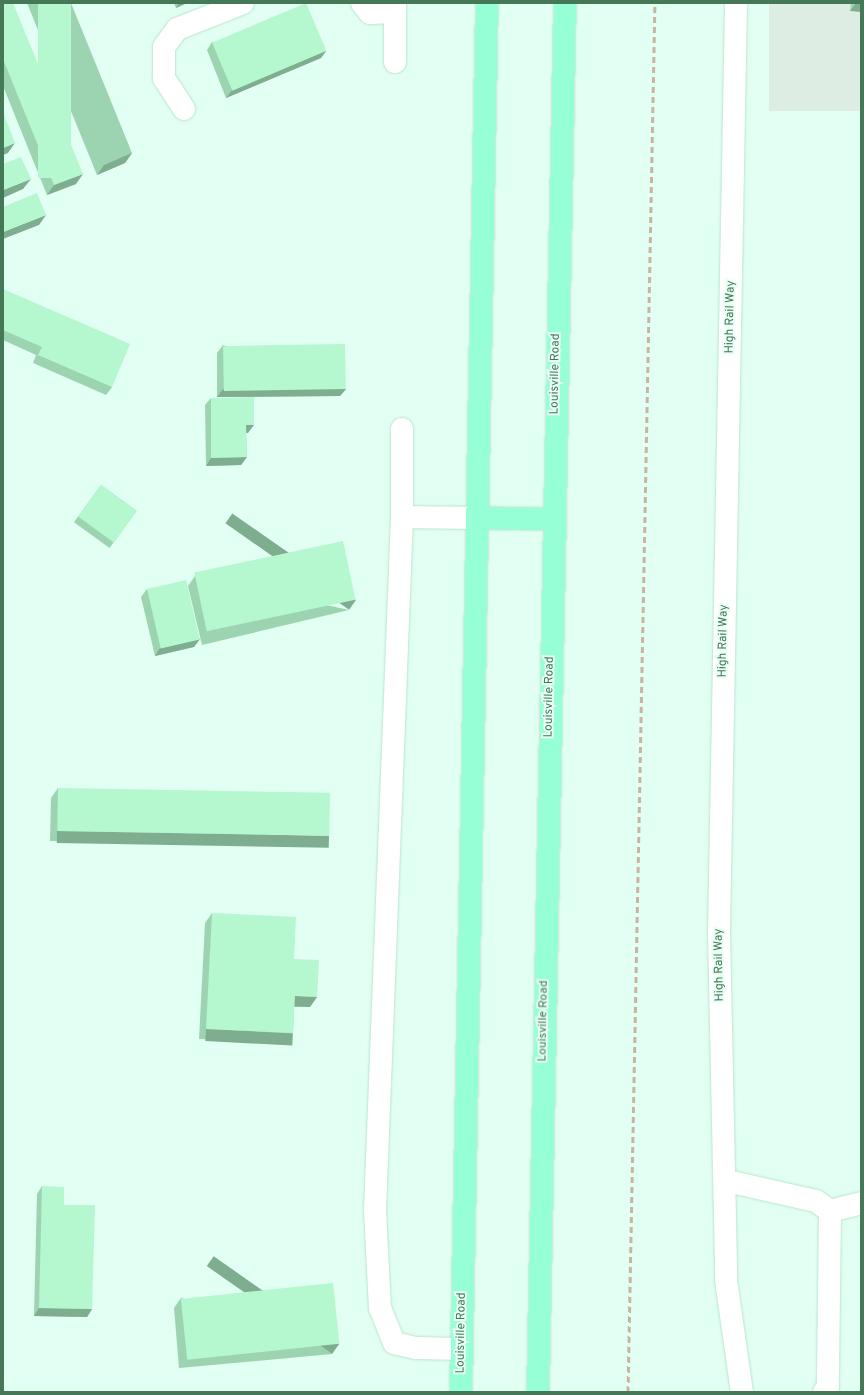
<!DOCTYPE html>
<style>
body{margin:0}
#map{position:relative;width:864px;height:1395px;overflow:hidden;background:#e1fff2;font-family:Overpass,sans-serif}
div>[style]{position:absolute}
.industrial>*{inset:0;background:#ddede4;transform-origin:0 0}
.roads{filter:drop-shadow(0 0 1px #bce4ce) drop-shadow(0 0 1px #bce4ce)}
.minor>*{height:22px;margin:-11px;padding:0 11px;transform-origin:11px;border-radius:11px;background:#fff}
.major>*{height:22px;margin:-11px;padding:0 11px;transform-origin:11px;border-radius:11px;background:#97ffd5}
.rail>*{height:3px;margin-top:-1.5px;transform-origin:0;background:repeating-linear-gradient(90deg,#c9b49e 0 6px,transparent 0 10px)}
.wall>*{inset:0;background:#9cd4b1;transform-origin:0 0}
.shaded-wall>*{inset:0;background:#7fad90;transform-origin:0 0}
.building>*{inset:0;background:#b5f7ce;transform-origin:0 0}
span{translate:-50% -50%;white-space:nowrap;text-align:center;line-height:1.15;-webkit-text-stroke:4px #e9fff6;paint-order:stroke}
.street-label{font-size:12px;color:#457856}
.frame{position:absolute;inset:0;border:4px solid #457856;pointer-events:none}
</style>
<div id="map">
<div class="industrial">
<div style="left:769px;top:3px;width:92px;height:108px"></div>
</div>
<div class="roads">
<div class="minor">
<div style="left:362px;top:3px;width:13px;rotate:51deg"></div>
<div style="left:370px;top:13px;width:25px;rotate:-2deg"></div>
<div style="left:736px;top:3px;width:929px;rotate:91.05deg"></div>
<div style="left:719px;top:932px;width:348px;rotate:88.8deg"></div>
<div style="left:726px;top:1280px;width:113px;rotate:81.9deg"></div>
<div style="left:395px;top:62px;width:59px;rotate:-90deg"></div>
<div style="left:184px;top:109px;width:37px;rotate:-123deg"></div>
<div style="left:164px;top:78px;width:31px;rotate:-90deg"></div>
<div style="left:164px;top:47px;width:22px;rotate:-54deg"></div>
<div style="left:177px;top:29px;width:71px;rotate:-21.5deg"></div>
<div style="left:402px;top:429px;width:88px;rotate:90deg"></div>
<div style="left:402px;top:517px;width:694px;rotate:92.23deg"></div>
<div style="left:375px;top:1210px;width:98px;rotate:87.1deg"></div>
<div style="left:380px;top:1308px;width:38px;rotate:68deg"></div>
<div style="left:394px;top:1343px;width:23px;rotate:13deg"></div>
<div style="left:416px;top:1348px;width:46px;rotate:1.2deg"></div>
<div style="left:402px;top:517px;width:76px;rotate:0.8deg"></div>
<div style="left:727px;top:1181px;width:91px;rotate:12.7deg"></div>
<div style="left:816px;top:1201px;width:17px;rotate:36deg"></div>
<div style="left:830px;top:1211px;width:176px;rotate:90.7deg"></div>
<div style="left:828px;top:1387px;width:6px;rotate:129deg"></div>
<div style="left:830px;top:1211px;width:32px;rotate:-14deg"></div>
</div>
<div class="major">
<div style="left:478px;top:518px;width:75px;rotate:0.8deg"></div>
<div style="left:461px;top:1392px;width:1389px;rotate:-88.93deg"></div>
<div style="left:538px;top:1392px;width:1389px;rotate:-88.89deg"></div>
</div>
</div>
<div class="rail">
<div style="left:628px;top:1392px;width:1389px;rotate:-88.89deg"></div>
</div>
<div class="wall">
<div style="clip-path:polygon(3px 3px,76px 184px,47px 195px,3px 86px)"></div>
<div style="clip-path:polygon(27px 3px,71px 3px,132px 153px,125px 163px,97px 175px)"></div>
<div style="clip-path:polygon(174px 3px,187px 3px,176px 8px)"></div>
<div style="clip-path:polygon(851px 3px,861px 3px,850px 11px)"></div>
<div style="clip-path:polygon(212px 42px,326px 51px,321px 58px,226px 98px,207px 50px)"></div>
<div style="clip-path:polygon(3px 289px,112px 387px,106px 395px,33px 363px,36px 355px,3px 340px)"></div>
<div style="clip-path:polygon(223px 345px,346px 389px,340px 396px,217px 397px,217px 353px)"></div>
<div style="clip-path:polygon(211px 398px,248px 433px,246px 433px,247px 457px,241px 465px,206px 466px,205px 405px)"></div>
<div style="left:101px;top:485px;width:44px;height:46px;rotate:36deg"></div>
<div style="clip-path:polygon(195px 576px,349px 610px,202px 645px,188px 586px)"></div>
<div style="clip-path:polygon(147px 589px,200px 639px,194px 647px,155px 656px,141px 597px)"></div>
<div style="clip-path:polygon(58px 788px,322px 846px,50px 841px,51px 798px)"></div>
<div style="clip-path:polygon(212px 913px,294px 959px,317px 997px,310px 1007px,294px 1007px,293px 1033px,286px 1043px,199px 1039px,205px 923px)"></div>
<div style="clip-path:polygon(42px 1186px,64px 1205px,92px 1309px,87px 1317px,34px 1316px,37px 1194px)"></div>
<div style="clip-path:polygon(181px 1298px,339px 1344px,332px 1354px,179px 1368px,174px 1308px)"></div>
</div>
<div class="shaded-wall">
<div style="clip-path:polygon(179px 3px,187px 3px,176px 8px)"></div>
<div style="clip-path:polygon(856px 3px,861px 3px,861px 12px,850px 11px)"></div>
<div style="clip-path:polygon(326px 51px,321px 58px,226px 98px,232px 90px)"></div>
<div style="clip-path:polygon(15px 143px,8px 153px,3px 155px,3px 148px)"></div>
<div style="clip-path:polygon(132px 153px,125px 163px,97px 175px,104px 165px)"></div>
<div style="clip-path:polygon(83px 174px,76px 184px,47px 195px,54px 185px)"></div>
<div style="clip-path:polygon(31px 179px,23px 189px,3px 198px,3px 190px)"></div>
<div style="clip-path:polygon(46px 215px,39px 225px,3px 239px,3px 232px)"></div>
<div style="clip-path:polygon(223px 389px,346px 389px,340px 396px,217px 397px)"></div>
<div style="clip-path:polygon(246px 425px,254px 425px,248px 433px,241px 433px)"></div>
<div style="clip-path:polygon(247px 457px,241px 465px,206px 466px,211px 458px)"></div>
<div style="left:356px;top:600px;width:12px;height:151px;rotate:125deg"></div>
<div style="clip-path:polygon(200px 639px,194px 647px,155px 656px,160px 648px)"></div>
<div style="left:57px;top:831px;width:272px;height:12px;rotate:1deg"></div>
<div style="clip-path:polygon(295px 996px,317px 997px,310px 1007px,288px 1006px)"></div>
<div style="left:206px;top:1029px;width:87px;height:12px;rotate:3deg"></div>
<div style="clip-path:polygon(39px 1308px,92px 1309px,87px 1317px,34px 1316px)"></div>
<div style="left:339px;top:1344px;width:12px;height:153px;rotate:125deg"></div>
</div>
<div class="building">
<div style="clip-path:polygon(3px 3px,13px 3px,83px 174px,54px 185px,3px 59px)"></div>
<div style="left:38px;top:3px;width:33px;height:175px"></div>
<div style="left:306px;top:3px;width:52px;height:102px;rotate:67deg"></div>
<div style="clip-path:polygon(3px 112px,15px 143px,3px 148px)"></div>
<div style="clip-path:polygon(21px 157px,31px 179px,3px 190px,3px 164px)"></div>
<div style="clip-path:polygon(37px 193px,46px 215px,3px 232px,3px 207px)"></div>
<div style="clip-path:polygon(3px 289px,130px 344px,112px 387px,38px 355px,42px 347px,3px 330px)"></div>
<div style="left:345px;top:344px;width:45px;height:122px;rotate:89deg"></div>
<div style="clip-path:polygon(254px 397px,254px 425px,246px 425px,247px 457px,211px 458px,211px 398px)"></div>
<div style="left:101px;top:485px;width:44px;height:39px;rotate:36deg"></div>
<div style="left:343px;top:541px;width:60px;height:152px;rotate:78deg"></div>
<div style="left:186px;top:580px;width:61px;height:40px;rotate:77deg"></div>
<div style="left:58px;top:788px;width:272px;height:43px;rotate:1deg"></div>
<div style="clip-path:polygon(212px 913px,296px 917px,294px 959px,319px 960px,317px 997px,295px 996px,293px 1033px,206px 1029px)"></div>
<div style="clip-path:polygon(42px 1186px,64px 1187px,64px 1205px,95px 1205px,92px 1309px,39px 1308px)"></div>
<div style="left:333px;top:1283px;width:61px;height:153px;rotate:84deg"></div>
</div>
<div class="street-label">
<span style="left:731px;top:317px;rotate:-89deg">High Rail Way</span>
<span style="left:556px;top:374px;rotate:-89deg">Louisville Road</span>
<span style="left:724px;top:641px;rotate:-89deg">High Rail Way</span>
<span style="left:550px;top:697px;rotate:-89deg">Louisville Road</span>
<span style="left:720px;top:965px;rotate:-91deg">High Rail Way</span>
<span style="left:544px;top:1021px;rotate:-89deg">Louisville Road</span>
<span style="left:462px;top:1333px;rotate:-89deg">Louisville Road</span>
</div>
<div class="frame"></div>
</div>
